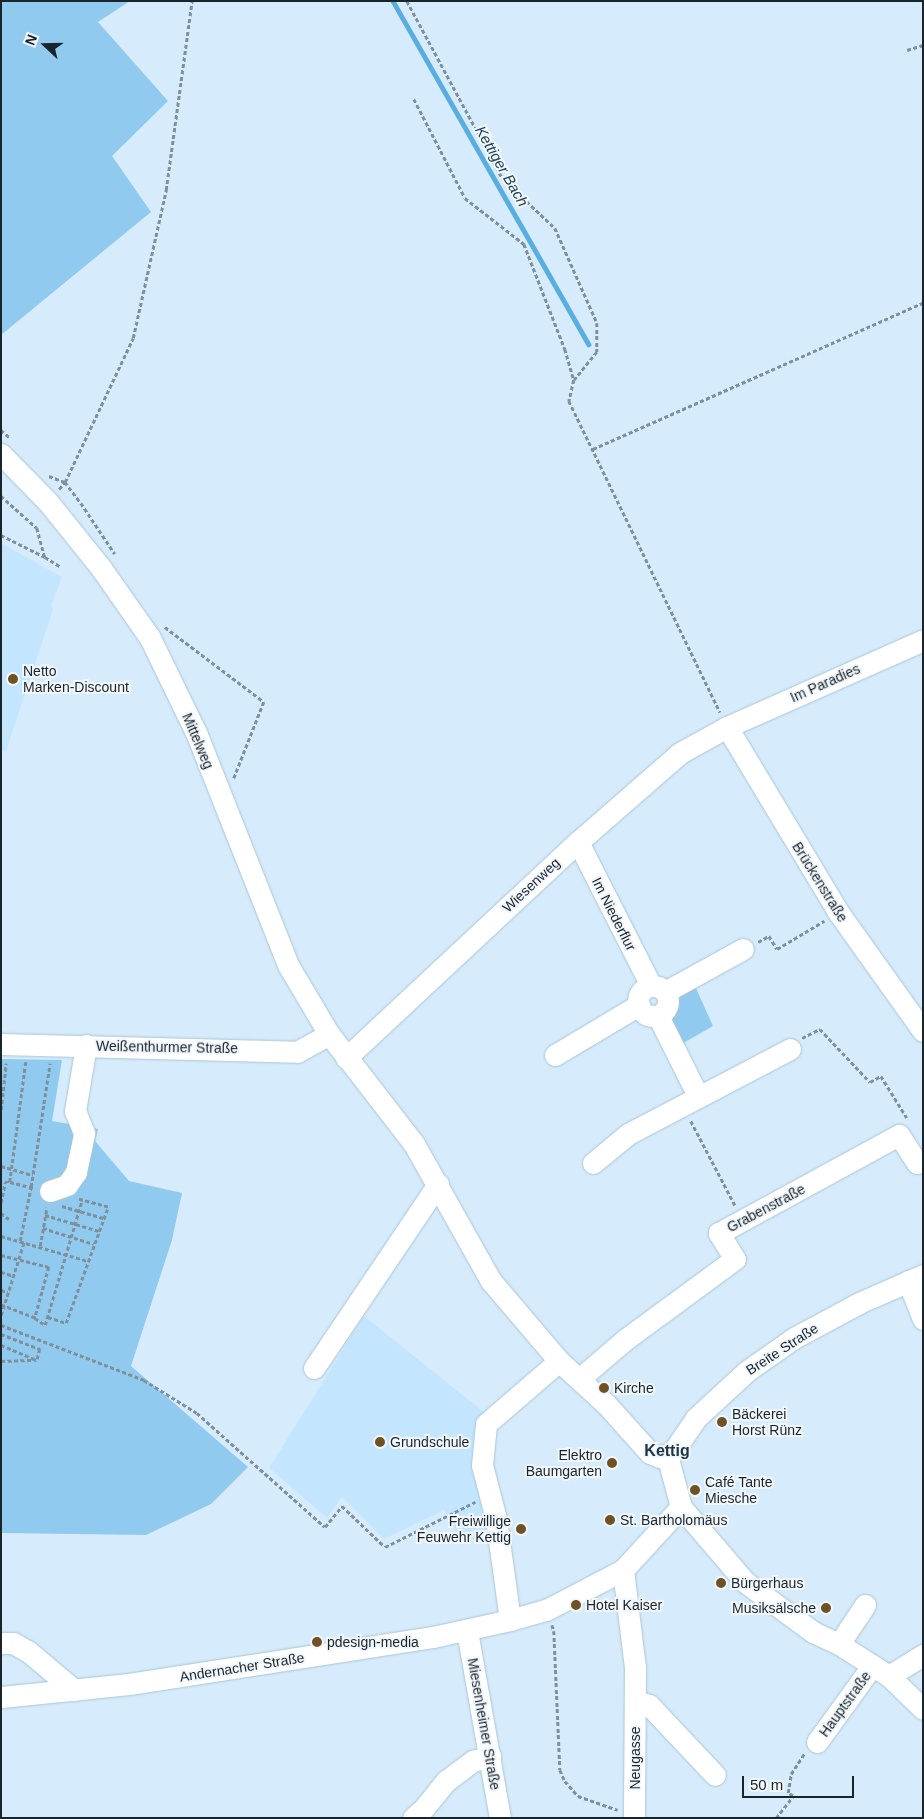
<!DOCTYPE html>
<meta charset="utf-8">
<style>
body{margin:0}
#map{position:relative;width:924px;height:1819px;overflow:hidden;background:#d6ecfc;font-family:Arial,sans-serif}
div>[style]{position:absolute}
.built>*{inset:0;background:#c3e6fe}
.green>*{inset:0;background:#91caef}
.stream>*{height:4.5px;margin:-2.25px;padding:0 2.25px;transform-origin:2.25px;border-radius:2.25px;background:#5aaddf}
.path>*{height:2.5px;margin-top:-1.25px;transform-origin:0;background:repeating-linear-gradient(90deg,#7f909c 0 4px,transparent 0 6.5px)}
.roads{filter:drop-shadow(0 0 1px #aac5d7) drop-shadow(0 0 1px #aac5d7)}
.minor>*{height:21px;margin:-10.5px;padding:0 10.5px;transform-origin:10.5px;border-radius:10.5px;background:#fff}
.minor>.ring{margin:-10.5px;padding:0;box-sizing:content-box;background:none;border:21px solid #fff;border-radius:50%}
.dots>*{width:14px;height:14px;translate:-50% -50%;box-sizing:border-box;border:2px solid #f1f7fb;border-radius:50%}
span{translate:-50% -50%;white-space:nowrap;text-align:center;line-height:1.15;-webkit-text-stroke:4px #f1f7fb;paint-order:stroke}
.poi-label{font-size:14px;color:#1a242b}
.left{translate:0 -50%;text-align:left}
.right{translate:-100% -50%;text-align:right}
.street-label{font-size:14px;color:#1a242b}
.water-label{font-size:15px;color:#1f4359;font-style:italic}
.quarter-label{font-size:16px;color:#203645;font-weight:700}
.frame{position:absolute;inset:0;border:2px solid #1a242b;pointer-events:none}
.north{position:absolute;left:20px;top:20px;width:50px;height:50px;-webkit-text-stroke:4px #f1f7fb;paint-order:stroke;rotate:291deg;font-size:14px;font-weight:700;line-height:20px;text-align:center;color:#1a242b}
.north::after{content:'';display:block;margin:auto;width:18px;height:22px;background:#1a242b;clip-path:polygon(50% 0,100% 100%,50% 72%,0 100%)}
.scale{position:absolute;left:742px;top:1776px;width:112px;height:22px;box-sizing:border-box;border:2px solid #1a242b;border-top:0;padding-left:6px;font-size:15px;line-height:18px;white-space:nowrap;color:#1a242b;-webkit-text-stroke:4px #f1f7fb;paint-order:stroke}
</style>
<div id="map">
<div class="built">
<div style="clip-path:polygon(1px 543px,62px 577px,51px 605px,53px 610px,6px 751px,1px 750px)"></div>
<div style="clip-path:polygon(364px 1316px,485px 1413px,491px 1529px,462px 1545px,444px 1510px,384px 1539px,342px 1497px,327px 1518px,269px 1468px)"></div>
</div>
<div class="green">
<div style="clip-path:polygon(1px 1px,130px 1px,98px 22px,168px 101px,112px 156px,151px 212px,1px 335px)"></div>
<div style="clip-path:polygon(695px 986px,713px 1026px,680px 1045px,667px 1022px,675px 998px)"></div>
<div style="clip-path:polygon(1px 1059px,62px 1060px,52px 1121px,98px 1129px,95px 1141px,129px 1181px,182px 1193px,172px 1240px,131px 1366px,248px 1467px,211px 1504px,146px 1535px,1px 1533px)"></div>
</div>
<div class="stream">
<div style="left:393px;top:1px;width:395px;rotate:60.3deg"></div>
</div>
<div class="path">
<div style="left:407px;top:1px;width:202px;rotate:61.7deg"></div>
<div style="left:503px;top:179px;width:71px;rotate:43.3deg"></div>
<div style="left:555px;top:228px;width:104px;rotate:66.1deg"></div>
<div style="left:597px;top:323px;width:29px;rotate:90deg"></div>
<div style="left:597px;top:352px;width:36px;rotate:129deg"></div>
<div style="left:574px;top:380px;width:22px;rotate:103deg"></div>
<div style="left:569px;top:401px;width:346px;rotate:64.1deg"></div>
<div style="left:907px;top:50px;width:17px;rotate:-17deg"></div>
<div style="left:414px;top:99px;width:111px;rotate:62.7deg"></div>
<div style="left:465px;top:198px;width:75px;rotate:37.9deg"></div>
<div style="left:524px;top:244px;width:113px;rotate:68.7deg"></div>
<div style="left:565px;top:349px;width:32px;rotate:74deg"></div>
<div style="left:1px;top:430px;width:11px;rotate:41deg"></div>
<div style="left:593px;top:449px;width:361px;rotate:-23.9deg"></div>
<div style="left:49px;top:476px;width:17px;rotate:21deg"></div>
<div style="left:65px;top:482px;width:26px;rotate:53deg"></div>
<div style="left:81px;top:503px;width:61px;rotate:56.3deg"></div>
<div style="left:59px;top:489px;width:9px;rotate:-49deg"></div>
<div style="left:65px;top:482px;width:159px;rotate:-64.7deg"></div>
<div style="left:133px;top:338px;width:152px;rotate:-77.4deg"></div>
<div style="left:166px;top:190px;width:191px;rotate:-82.2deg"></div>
<div style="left:1px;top:496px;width:48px;rotate:41.6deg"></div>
<div style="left:37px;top:528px;width:30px;rotate:75deg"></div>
<div style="left:45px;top:557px;width:19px;rotate:32deg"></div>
<div style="left:1px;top:535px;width:49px;rotate:26.6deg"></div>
<div style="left:165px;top:627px;width:124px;rotate:37.1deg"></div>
<div style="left:264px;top:702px;width:82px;rotate:111.5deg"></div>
<div style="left:758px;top:942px;width:13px;rotate:-29deg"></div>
<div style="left:769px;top:936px;width:15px;rotate:58deg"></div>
<div style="left:777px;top:949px;width:55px;rotate:-30.8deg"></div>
<div style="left:802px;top:1038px;width:20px;rotate:-27deg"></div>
<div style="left:820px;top:1029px;width:73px;rotate:46.7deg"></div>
<div style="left:870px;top:1082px;width:13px;rotate:-29deg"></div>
<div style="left:881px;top:1076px;width:49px;rotate:58.2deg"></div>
<div style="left:26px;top:1062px;width:121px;rotate:97.6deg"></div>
<div style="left:10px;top:1182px;width:25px;rotate:14deg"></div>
<div style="left:1px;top:1110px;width:47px;rotate:-83.9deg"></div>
<div style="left:691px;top:1121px;width:95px;rotate:62.4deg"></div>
<div style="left:1px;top:1166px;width:33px;rotate:16deg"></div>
<div style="left:1px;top:1203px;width:21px;rotate:-79deg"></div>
<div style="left:5px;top:1182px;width:5px"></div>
<div style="left:62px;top:1206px;width:43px;rotate:16.3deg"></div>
<div style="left:1px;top:1213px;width:10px;rotate:37deg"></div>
<div style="left:45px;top:1215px;width:56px;rotate:16.5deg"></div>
<div style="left:43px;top:1228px;width:53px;rotate:17.4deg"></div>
<div style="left:1px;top:1236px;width:91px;rotate:16deg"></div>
<div style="left:20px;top:1241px;width:55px;rotate:-78.5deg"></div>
<div style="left:31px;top:1187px;width:125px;rotate:-81.3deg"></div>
<div style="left:40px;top:1246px;width:39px;rotate:-80deg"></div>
<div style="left:1px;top:1255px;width:49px;rotate:14deg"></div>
<div style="left:49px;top:1267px;width:53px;rotate:105.4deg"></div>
<div style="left:35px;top:1318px;width:36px;rotate:-159deg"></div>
<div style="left:1px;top:1272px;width:14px;rotate:17deg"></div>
<div style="left:1px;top:1290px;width:7px;rotate:16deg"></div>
<div style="left:1px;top:1315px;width:77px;rotate:-72.5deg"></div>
<div style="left:48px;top:1317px;width:19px;rotate:18deg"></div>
<div style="left:66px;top:1323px;width:123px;rotate:-70.1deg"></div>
<div style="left:108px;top:1207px;width:31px;rotate:-165deg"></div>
<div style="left:35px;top:1318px;width:12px;rotate:35deg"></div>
<div style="left:45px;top:1325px;width:130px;rotate:-73.5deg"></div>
<div style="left:1px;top:1325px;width:153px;rotate:21deg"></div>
<div style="left:144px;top:1380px;width:62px;rotate:31.9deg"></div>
<div style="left:197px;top:1413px;width:171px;rotate:41.7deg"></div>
<div style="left:325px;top:1527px;width:27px;rotate:-51deg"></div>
<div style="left:342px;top:1506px;width:59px;rotate:43.6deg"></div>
<div style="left:385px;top:1547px;width:101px;rotate:-26.6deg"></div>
<div style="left:1px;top:1334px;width:42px;rotate:21deg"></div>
<div style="left:40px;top:1349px;width:11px;rotate:105deg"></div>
<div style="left:1px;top:1345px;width:39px;rotate:23deg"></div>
<div style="left:1px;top:1361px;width:35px;rotate:-2deg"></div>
<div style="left:552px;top:1625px;width:6px;rotate:72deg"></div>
<div style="left:554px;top:1631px;width:139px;rotate:87.5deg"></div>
<div style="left:560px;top:1770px;width:12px;rotate:66deg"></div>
<div style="left:565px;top:1781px;width:20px;rotate:49deg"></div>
<div style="left:578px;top:1796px;width:42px;rotate:19.3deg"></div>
<div style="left:776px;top:1818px;width:28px;rotate:-52deg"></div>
<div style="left:793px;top:1796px;width:6px;rotate:-149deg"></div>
<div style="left:788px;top:1793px;width:19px;rotate:-81deg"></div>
<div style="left:791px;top:1774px;width:24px;rotate:-57deg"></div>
</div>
<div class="roads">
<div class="minor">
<div style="left:1px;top:454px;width:67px;rotate:45.6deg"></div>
<div style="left:48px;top:502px;width:85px;rotate:51.2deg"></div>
<div style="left:101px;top:568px;width:85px;rotate:55deg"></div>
<div style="left:150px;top:638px;width:108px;rotate:64.1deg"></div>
<div style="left:197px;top:735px;width:247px;rotate:68.4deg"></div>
<div style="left:288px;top:965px;width:80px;rotate:59.3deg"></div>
<div style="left:329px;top:1034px;width:139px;rotate:52.3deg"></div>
<div style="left:414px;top:1144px;width:157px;rotate:60.7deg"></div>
<div style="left:491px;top:1281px;width:105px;rotate:49.6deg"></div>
<div style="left:559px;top:1361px;width:64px;rotate:42.5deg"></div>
<div style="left:606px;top:1404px;width:66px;rotate:48.1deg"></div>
<div style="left:650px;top:1453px;width:11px;rotate:22deg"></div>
<div style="left:660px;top:1457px;width:14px;rotate:-21deg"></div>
<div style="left:673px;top:1452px;width:41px;rotate:-55.9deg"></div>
<div style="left:696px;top:1418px;width:69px;rotate:-42.7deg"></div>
<div style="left:747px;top:1371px;width:57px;rotate:-35.1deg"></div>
<div style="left:794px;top:1338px;width:74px;rotate:-28.3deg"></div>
<div style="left:859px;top:1303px;width:70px;rotate:-23.6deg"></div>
<div style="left:727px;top:727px;width:216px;rotate:59deg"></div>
<div style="left:838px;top:912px;width:146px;rotate:54.5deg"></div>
<div style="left:578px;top:842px;width:161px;rotate:63.1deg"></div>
<div class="ring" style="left:638px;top:986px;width:9px;height:9px"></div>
<div style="left:665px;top:992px;width:89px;rotate:-28.9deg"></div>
<div style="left:658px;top:1016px;width:89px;rotate:63.4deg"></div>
<div style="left:1px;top:1044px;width:296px;rotate:1.5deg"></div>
<div style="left:297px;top:1052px;width:37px;rotate:-29deg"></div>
<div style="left:555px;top:1055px;width:98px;rotate:-30.8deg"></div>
<div style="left:346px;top:1058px;width:317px;rotate:-43deg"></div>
<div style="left:578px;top:842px;width:135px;rotate:-41.1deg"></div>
<div style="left:680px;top:753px;width:54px;rotate:-29deg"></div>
<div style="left:727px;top:727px;width:214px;rotate:-23.9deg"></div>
<div style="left:593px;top:1163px;width:45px;rotate:-39.6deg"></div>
<div style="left:628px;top:1134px;width:183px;rotate:-27.7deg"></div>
<div style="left:50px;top:1191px;width:18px;rotate:-19deg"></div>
<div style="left:67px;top:1185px;width:16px;rotate:-55deg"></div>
<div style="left:76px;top:1172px;width:40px;rotate:-78deg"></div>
<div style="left:84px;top:1133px;width:24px;rotate:-112deg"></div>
<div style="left:75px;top:1111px;width:67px;rotate:-80.5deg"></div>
<div style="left:908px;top:1281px;width:41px;rotate:68.5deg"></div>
<div style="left:314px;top:1368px;width:222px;rotate:-56deg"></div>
<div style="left:579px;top:1379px;width:62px;rotate:-40.4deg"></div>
<div style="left:626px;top:1339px;width:135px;rotate:-36.3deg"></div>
<div style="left:735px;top:1259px;width:31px;rotate:-122deg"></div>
<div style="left:719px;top:1233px;width:205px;rotate:-28.6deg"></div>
<div style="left:899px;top:1135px;width:33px;rotate:57deg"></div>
<div style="left:917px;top:1163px;width:7px;rotate:-27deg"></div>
<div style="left:667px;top:1455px;width:54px;rotate:74.9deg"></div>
<div style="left:681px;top:1507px;width:99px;rotate:49.5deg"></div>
<div style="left:745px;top:1582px;width:84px;rotate:36.3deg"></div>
<div style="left:813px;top:1632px;width:29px;rotate:25deg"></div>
<div style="left:839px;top:1644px;width:59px;rotate:32.6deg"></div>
<div style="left:889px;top:1676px;width:47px;rotate:44.1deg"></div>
<div style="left:623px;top:1570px;width:99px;rotate:83deg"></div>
<div style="left:635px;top:1668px;width:148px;rotate:90.4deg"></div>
<div style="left:510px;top:1620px;width:102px;rotate:-97.9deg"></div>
<div style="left:496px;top:1519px;width:56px;rotate:-104.5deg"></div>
<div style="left:482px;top:1465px;width:41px;rotate:-84.4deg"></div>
<div style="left:486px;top:1424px;width:96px;rotate:-40.8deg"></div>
<div style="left:467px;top:1631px;width:190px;rotate:80deg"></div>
<div style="left:1px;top:1643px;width:12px"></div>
<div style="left:13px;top:1643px;width:18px;rotate:29deg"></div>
<div style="left:29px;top:1652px;width:59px;rotate:40.2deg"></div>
<div style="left:839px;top:1644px;width:47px;rotate:-56.3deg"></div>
<div style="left:889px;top:1676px;width:40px;rotate:-32deg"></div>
<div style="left:1px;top:1697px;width:129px;rotate:-5.8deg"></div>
<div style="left:129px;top:1684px;width:308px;rotate:-8.8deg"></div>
<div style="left:433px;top:1637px;width:79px;rotate:-12.4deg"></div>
<div style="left:510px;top:1620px;width:37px;rotate:-16deg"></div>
<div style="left:546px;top:1610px;width:87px;rotate:-27.5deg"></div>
<div style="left:623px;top:1570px;width:86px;rotate:-47.4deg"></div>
<div style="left:635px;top:1701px;width:15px;rotate:16deg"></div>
<div style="left:649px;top:1705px;width:96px;rotate:46.7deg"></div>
<div style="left:817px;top:1742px;width:94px;rotate:-54.1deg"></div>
<div style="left:413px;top:1818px;width:15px;rotate:-42deg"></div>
<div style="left:424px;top:1808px;width:35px;rotate:-51deg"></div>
<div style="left:446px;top:1781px;width:34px;rotate:-37deg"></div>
<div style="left:473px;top:1761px;width:18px;rotate:-16deg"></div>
</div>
</div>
<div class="dots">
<div style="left:13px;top:679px;background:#6f5126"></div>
<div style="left:604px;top:1388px;background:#6f5126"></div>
<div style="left:722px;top:1422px;background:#6f5126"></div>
<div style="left:380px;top:1442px;background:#6f5126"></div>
<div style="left:612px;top:1463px;background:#6f5126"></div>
<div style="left:695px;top:1490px;background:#6f5126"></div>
<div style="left:610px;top:1520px;background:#6f5126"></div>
<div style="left:521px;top:1529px;background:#6f5126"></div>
<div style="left:721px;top:1583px;background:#6f5126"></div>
<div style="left:576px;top:1605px;background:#6f5126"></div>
<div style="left:826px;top:1608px;background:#6f5126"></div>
<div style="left:317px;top:1642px;background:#6f5126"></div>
</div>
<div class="poi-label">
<span class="left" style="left:23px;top:679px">Netto<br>Marken-Discount</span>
<span class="left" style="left:614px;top:1388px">Kirche</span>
<span class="left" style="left:732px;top:1422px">Bäckerei<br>Horst Rünz</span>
<span class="left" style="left:390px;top:1442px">Grundschule</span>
<span class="right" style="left:602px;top:1463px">Elektro<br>Baumgarten</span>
<span class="left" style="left:705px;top:1490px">Café Tante<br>Miesche</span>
<span class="left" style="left:620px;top:1520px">St. Bartholomäus</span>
<span class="right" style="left:511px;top:1529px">Freiwillige<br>Feuwehr Kettig</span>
<span class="left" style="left:731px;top:1583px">Bürgerhaus</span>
<span class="left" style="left:586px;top:1605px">Hotel Kaiser</span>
<span class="right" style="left:816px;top:1608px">Musiksälsche</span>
<span class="left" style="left:327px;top:1642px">pdesign-media</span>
</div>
<div class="street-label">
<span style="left:825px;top:683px;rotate:-24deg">Im Paradies</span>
<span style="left:198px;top:741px;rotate:67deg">Mittelweg</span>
<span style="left:820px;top:882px;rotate:58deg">Brückenstraße</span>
<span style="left:531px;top:885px;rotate:-43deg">Wiesenweg</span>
<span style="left:614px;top:914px;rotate:63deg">Im Niederflur</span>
<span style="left:167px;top:1047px;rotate:1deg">Weißenthurmer Straße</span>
<span style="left:766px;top:1208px;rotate:-28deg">Grabenstraße</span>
<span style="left:782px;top:1349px;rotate:-33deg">Breite Straße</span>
<span style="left:242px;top:1667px;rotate:-9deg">Andernacher Straße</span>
<span style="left:845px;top:1704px;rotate:-54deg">Hauptstraße</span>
<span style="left:484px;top:1724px;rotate:80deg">Miesenheimer Straße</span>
<span style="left:635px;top:1758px;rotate:-90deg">Neugasse</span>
</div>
<div class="water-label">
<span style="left:502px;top:166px;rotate:60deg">Kettiger Bach</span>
</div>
<div class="quarter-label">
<span style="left:667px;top:1451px">Kettig</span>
</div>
<div class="frame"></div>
<div class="north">N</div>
<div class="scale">50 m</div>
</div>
